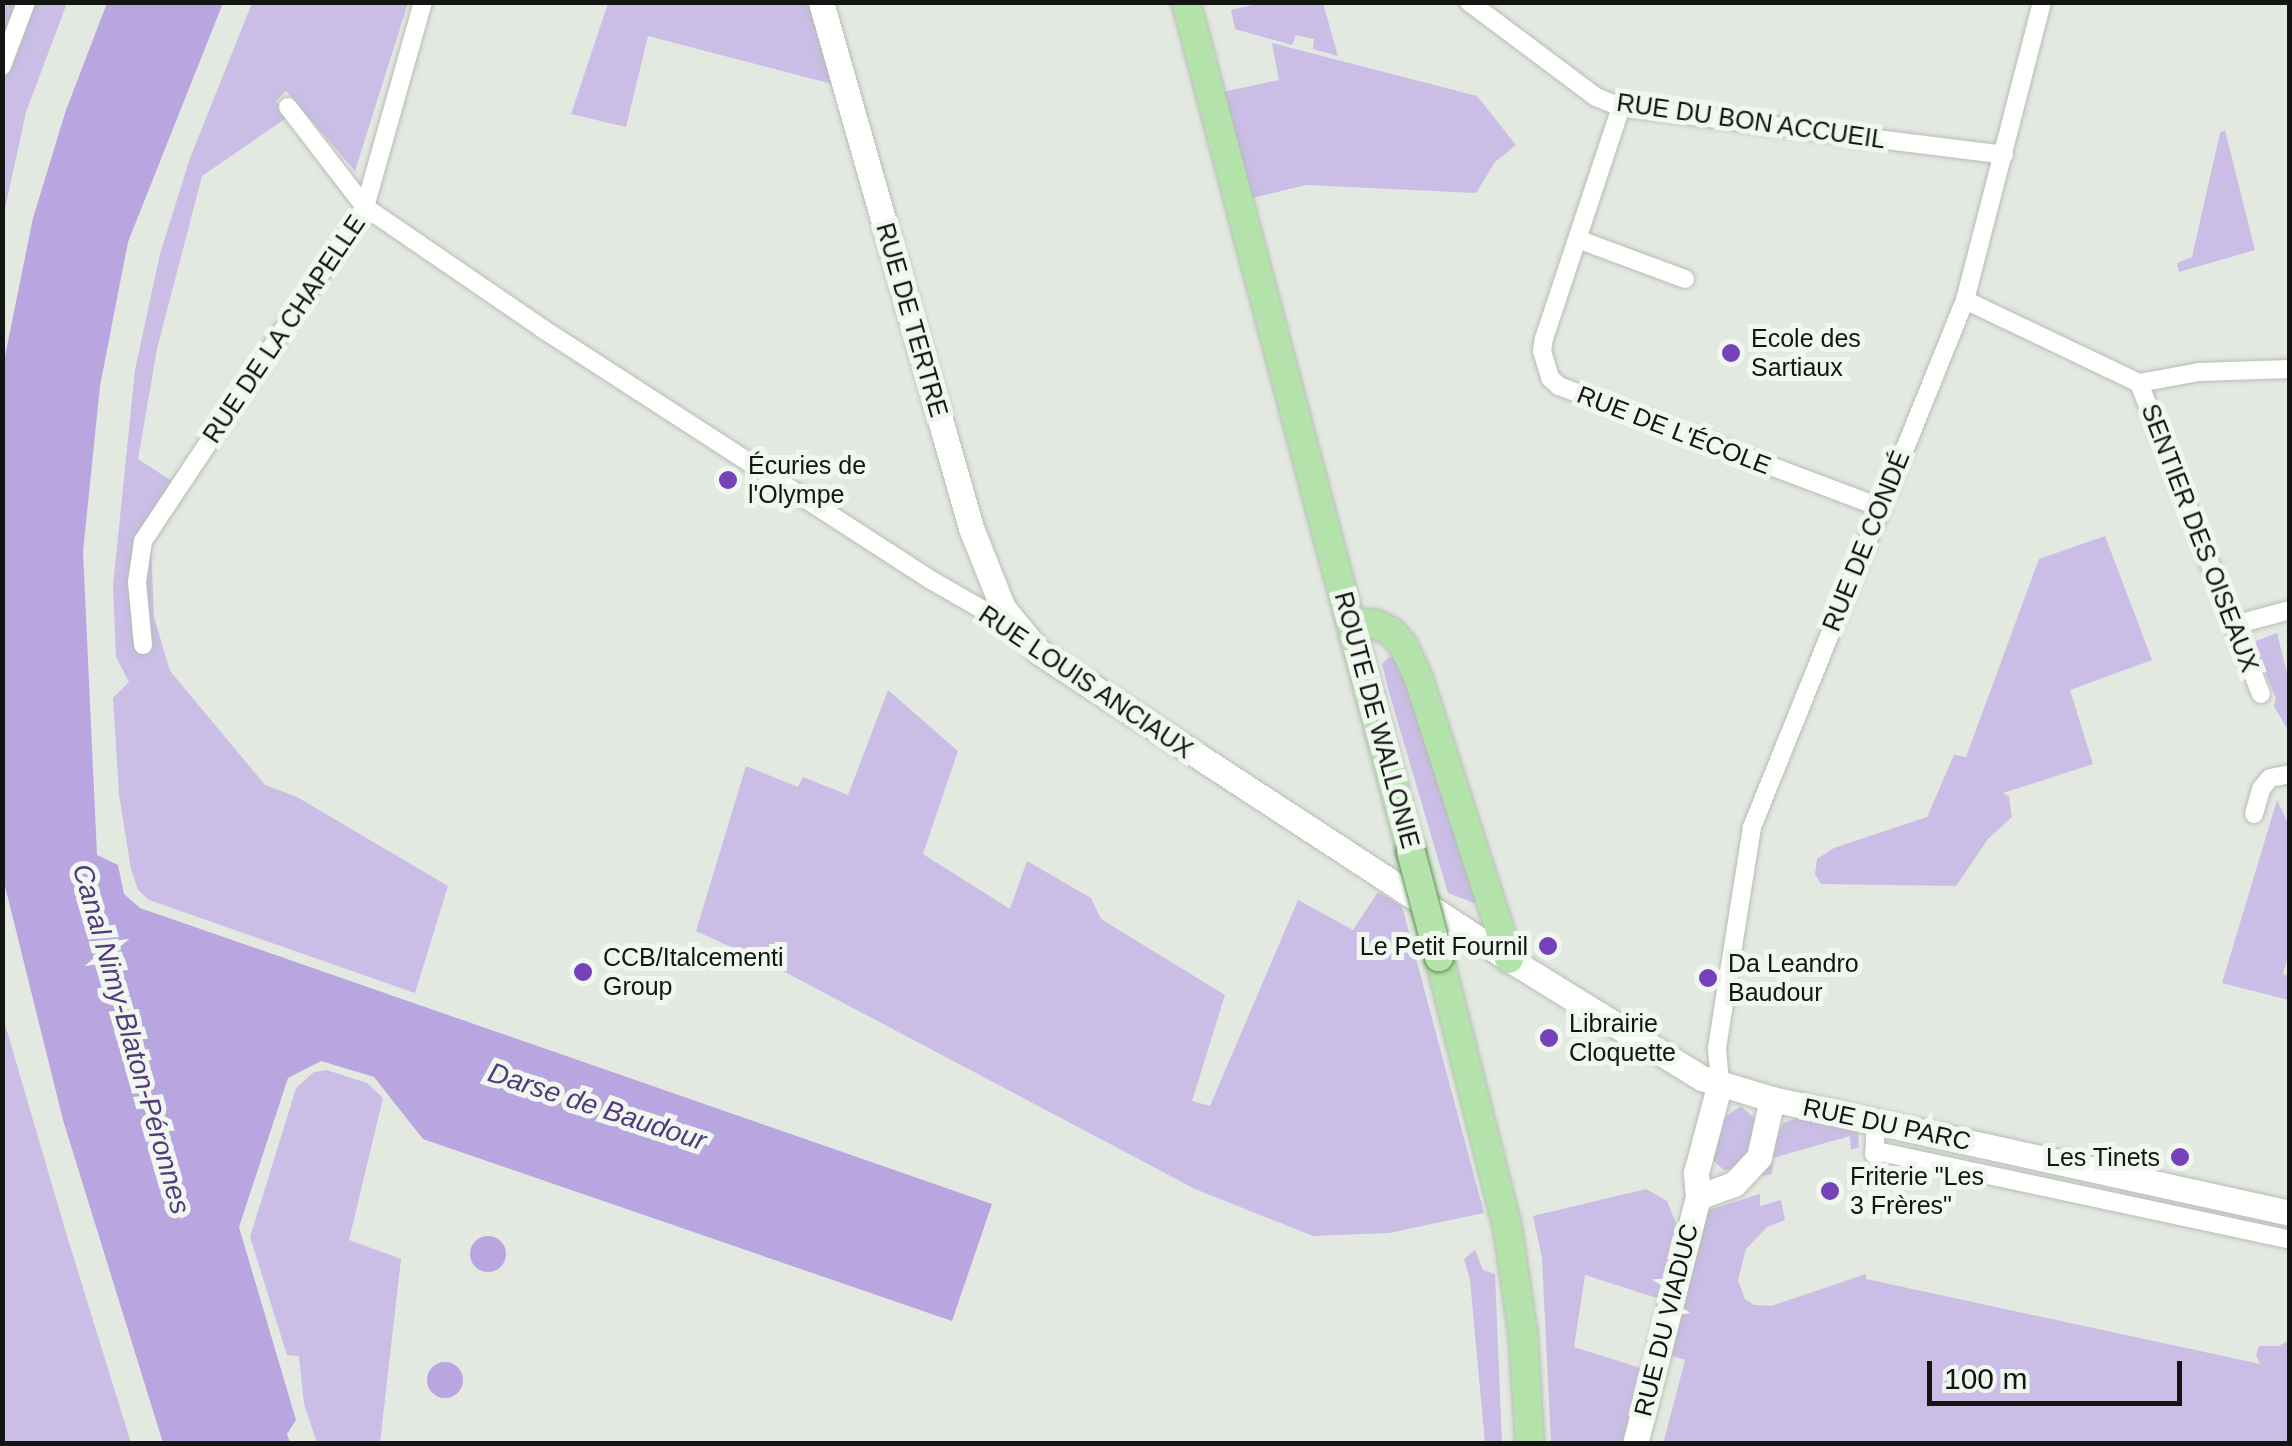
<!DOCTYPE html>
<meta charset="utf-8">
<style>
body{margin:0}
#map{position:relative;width:2292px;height:1446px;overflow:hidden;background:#e3e9e1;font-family:Arial,sans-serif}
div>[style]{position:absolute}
.green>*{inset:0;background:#cabde6}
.water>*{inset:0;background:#b9a5e0}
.round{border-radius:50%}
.roads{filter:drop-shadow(0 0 2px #b6bdb5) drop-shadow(0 0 2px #b6bdb5)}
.street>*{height:18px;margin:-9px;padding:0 9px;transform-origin:9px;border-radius:9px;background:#fff}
.secondary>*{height:25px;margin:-12.5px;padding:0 12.5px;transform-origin:12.5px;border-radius:12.5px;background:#fff}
.primary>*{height:28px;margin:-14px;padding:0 14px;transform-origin:14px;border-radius:14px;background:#b4e2ab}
.bridges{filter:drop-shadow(0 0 2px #5b8d51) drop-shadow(0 0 2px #5b8d51)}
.primary-bridge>*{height:28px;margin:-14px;padding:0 14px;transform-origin:14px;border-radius:14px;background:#b4e2ab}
.dots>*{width:28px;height:28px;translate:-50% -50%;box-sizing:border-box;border:5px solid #f0f7ef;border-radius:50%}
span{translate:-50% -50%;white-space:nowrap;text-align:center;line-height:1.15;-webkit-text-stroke:10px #f0f7ef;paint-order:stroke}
.street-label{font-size:25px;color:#131512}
.poi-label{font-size:25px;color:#131512}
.left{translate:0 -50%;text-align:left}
.right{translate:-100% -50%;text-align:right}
.water-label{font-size:28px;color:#55397f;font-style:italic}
.frame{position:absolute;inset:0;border:5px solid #131512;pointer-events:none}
.scale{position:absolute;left:1927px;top:1361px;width:255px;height:45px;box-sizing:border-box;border:5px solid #131512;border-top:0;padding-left:12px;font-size:30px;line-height:35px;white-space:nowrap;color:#131512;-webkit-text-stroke:8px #f0f7ef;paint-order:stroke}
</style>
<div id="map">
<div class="green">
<div style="clip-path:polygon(1264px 2px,1323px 3px,1338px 56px,1313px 49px,1314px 39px,1296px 35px,1292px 45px,1235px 29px,1231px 10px)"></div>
<div style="clip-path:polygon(4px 3px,67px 3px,26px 112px,3px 218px)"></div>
<div style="clip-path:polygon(252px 3px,408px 3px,355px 171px,286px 91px,276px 101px,288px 117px,202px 176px,157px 349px,138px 459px,175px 483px,141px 539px,151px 547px,154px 617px,170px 671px,265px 785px,297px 797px,448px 886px,415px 993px,149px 900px,138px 890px,131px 869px,119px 795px,113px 698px,129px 682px,116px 657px,113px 586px,135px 370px,160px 254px,190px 158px)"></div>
<div style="clip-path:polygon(608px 3px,812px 3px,836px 85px,648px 36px,626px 127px,571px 114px)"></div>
<div style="clip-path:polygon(1272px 43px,1477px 96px,1516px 145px,1495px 162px,1476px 193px,1306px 185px,1249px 199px,1222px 92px,1279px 80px)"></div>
<div style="clip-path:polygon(2225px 130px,2255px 250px,2179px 272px,2177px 263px,2192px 257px,2220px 133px)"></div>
<div style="clip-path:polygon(2105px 536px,2152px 660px,2070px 690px,2093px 764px,2003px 793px,2009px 797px,2012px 817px,1988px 839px,1956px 886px,1821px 884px,1815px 874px,1817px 859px,1834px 848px,1927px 817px,1954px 755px,1966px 757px,2039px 559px)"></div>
<div style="clip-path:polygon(2277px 633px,2289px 681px,2289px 732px,2274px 706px,2276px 698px,2255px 649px,2256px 641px)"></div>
<div style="clip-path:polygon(1389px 657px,1399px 659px,1480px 901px,1474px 903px,1448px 893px,1389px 692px,1382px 664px)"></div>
<div style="clip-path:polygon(888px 690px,958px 751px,923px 854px,1010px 909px,1027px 861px,1091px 898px,1101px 919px,1225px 995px,1192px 1101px,1210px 1106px,1298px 900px,1353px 930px,1378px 892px,1402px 906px,1484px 1213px,1389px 1233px,1313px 1236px,1195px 1189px,783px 971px,696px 931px,746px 766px,798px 787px,803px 777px,848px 795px)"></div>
<div style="clip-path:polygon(2277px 800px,2289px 825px,2290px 950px,2283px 974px,2289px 976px,2289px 1000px,2222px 983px)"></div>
<div style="clip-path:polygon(2px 1014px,67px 1236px,131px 1443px,3px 1443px)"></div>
<div style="clip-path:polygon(327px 1070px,367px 1083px,383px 1098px,349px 1240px,401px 1259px,380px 1443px,317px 1443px,304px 1404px,299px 1356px,287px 1355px,250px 1237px,296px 1088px,314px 1072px)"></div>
<div style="clip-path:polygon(1741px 1106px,1755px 1119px,1756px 1141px,1733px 1169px,1724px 1170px,1709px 1157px,1722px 1119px)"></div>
<div style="clip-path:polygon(1803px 1116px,1858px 1128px,1859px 1147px,1851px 1150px,1850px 1136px,1773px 1158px,1772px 1174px,1761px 1176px,1783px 1123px)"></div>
<div style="clip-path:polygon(1646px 1189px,1667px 1201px,1677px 1225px,1660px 1299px,1585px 1275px,1574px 1347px,1644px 1369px,1626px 1443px,1551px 1443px,1542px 1258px,1533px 1216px)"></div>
<div style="clip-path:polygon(1760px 1194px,1760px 1206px,1781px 1200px,1785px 1220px,1767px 1227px,1746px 1249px,1738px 1280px,1745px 1299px,1754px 1305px,1771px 1306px,1866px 1274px,1866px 1279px,2260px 1364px,2256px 1355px,2259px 1346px,2279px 1346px,2289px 1340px,2289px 1443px,1663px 1444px,1685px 1360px,1665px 1353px,1705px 1211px)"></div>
<div style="clip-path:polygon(1475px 1250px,1483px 1270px,1495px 1274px,1502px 1443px,1485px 1443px,1470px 1280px,1464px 1259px)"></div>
</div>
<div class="water">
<div style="clip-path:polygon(107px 3px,223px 3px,128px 242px,100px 386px,83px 552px,97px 855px,118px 865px,124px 894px,140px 908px,992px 1204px,952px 1321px,423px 1139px,374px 1077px,321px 1061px,288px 1078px,239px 1227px,296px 1420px,287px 1434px,290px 1443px,163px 1443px,63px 1120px,2px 874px,3px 366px,33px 218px,66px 110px)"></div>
<div class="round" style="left:470px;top:1236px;width:36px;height:36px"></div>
<div class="round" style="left:427px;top:1362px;width:36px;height:36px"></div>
</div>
<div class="roads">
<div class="street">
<div style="left:1469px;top:2px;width:159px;rotate:36.8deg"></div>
<div style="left:1596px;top:97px;width:27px;rotate:22deg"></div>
<div style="left:1621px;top:107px;width:386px;rotate:7.1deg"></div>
<div style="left:2px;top:66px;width:68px;rotate:-69.4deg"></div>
<div style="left:288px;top:107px;width:126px;rotate:52.4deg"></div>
<div style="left:365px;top:207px;width:216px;rotate:34.4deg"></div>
<div style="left:543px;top:329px;width:462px;rotate:32.9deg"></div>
<div style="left:931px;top:580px;width:100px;rotate:29.9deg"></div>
<div style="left:1621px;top:107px;width:243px;rotate:108.4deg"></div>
<div style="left:1544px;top:338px;width:13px;rotate:99deg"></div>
<div style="left:1542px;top:351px;width:28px;rotate:73deg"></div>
<div style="left:1550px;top:378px;width:12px;rotate:42deg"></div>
<div style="left:1559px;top:386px;width:343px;rotate:20.7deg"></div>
<div style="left:1580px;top:240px;width:112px;rotate:20.4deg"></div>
<div style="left:1965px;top:300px;width:193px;rotate:25.5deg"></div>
<div style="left:2139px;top:383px;width:61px;rotate:-10.4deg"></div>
<div style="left:2199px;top:372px;width:91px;rotate:-1.9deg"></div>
<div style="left:2139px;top:383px;width:334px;rotate:68.6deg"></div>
<div style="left:2234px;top:625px;width:58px;rotate:-15deg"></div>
<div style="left:143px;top:645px;width:63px;rotate:-95.4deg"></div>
<div style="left:137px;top:582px;width:41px;rotate:-81.7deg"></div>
<div style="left:143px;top:541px;width:401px;rotate:-56.4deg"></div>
<div style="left:365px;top:207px;width:213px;rotate:-74.2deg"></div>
<div style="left:2254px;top:814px;width:26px;rotate:-74deg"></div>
<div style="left:2261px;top:789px;width:14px;rotate:-51deg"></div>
<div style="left:2270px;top:778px;width:20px;rotate:-11deg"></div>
<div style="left:1720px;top:1083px;width:35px;rotate:-95deg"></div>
<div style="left:1717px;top:1048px;width:224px;rotate:-81deg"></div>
<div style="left:1752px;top:827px;width:568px;rotate:-67.99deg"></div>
<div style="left:1965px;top:300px;width:308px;rotate:-75.5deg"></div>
<div style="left:1876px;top:1121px;width:33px;rotate:93deg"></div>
<div style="left:1874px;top:1154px;width:7px;rotate:-16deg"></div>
<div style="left:1881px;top:1152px;width:418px;rotate:12.1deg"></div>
</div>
<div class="secondary">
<div style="left:821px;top:2px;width:547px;rotate:74.08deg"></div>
<div style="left:971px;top:528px;width:86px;rotate:68.2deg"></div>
<div style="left:1003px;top:608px;width:57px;rotate:50.7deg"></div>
<div style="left:1039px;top:652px;width:561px;rotate:33.15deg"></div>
<div style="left:1509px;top:959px;width:227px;rotate:31.7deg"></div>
<div style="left:1702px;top:1078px;width:73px;rotate:16.7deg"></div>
<div style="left:1772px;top:1099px;width:530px;rotate:12.41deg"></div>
<div style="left:1698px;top:1197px;width:38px;rotate:-20deg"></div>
<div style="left:1734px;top:1184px;width:37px;rotate:-47deg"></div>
<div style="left:1759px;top:1157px;width:59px;rotate:-77.4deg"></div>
<div style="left:1635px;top:1444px;width:255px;rotate:-75.7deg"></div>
<div style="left:1698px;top:1197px;width:24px;rotate:-95deg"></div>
<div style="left:1696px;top:1173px;width:93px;rotate:-75.1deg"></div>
</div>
<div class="primary">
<div style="left:1186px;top:2px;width:879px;rotate:75.17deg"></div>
<div style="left:1351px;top:622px;width:25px;rotate:5deg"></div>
<div style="left:1376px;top:624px;width:18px;rotate:27deg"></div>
<div style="left:1392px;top:632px;width:17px;rotate:50deg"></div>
<div style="left:1403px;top:645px;width:38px;rotate:65deg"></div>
<div style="left:1419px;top:680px;width:293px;rotate:72.1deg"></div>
<div style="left:1439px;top:957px;width:276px;rotate:75.8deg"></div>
<div style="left:1507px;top:1225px;width:110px;rotate:81.6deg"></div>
<div style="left:1523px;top:1334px;width:110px;rotate:86.4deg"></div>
</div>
</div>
<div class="bridges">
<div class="primary-bridge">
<div style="left:1411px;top:852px;width:109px;rotate:75.1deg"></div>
</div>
</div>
<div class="dots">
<div style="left:1731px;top:353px;background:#7542ba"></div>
<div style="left:728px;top:480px;background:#7542ba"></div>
<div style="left:1548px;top:946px;background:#7542ba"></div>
<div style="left:583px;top:972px;background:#7542ba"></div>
<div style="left:1708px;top:978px;background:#7542ba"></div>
<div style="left:1549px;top:1038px;background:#7542ba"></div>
<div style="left:2180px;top:1157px;background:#7542ba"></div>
<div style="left:1830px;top:1191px;background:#7542ba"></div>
</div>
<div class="street-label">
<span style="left:1751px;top:121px;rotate:8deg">RUE DU BON ACCUEIL</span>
<span style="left:912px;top:320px;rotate:74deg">RUE DE TERTRE</span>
<span style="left:284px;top:329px;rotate:-56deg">RUE DE LA CHAPELLE</span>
<span style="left:1674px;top:430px;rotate:21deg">RUE DE L'ÉCOLE</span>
<span style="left:2200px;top:538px;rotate:69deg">SENTIER DES OISEAUX</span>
<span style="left:1866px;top:541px;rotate:-68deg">RUE DE CONDÉ</span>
<span style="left:1086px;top:682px;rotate:34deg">RUE LOUIS ANCIAUX</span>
<span style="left:1377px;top:720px;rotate:75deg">ROUTE DE WALLONIE</span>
<span style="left:1887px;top:1124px;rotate:12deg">RUE DU PARC</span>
<span style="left:1666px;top:1320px;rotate:-76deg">RUE DU VIADUC</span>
</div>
<div class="poi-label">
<span class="left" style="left:1751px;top:353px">Ecole des<br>Sartiaux</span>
<span class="left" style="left:748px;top:480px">Écuries de<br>l'Olympe</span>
<span class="right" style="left:1528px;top:946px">Le Petit Fournil</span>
<span class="left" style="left:603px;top:972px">CCB/Italcementi<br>Group</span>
<span class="left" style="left:1728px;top:978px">Da Leandro<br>Baudour</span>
<span class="left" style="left:1569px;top:1038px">Librairie<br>Cloquette</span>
<span class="right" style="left:2160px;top:1157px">Les Tinets</span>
<span class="left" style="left:1850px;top:1191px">Friterie "Les<br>3 Frères"</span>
</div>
<div class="water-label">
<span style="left:131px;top:1039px;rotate:74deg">Canal Nimy-Blaton-Péronnes</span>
<span style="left:597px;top:1107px;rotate:18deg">Darse de Baudour</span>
</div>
<div class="frame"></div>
<div class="scale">100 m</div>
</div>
